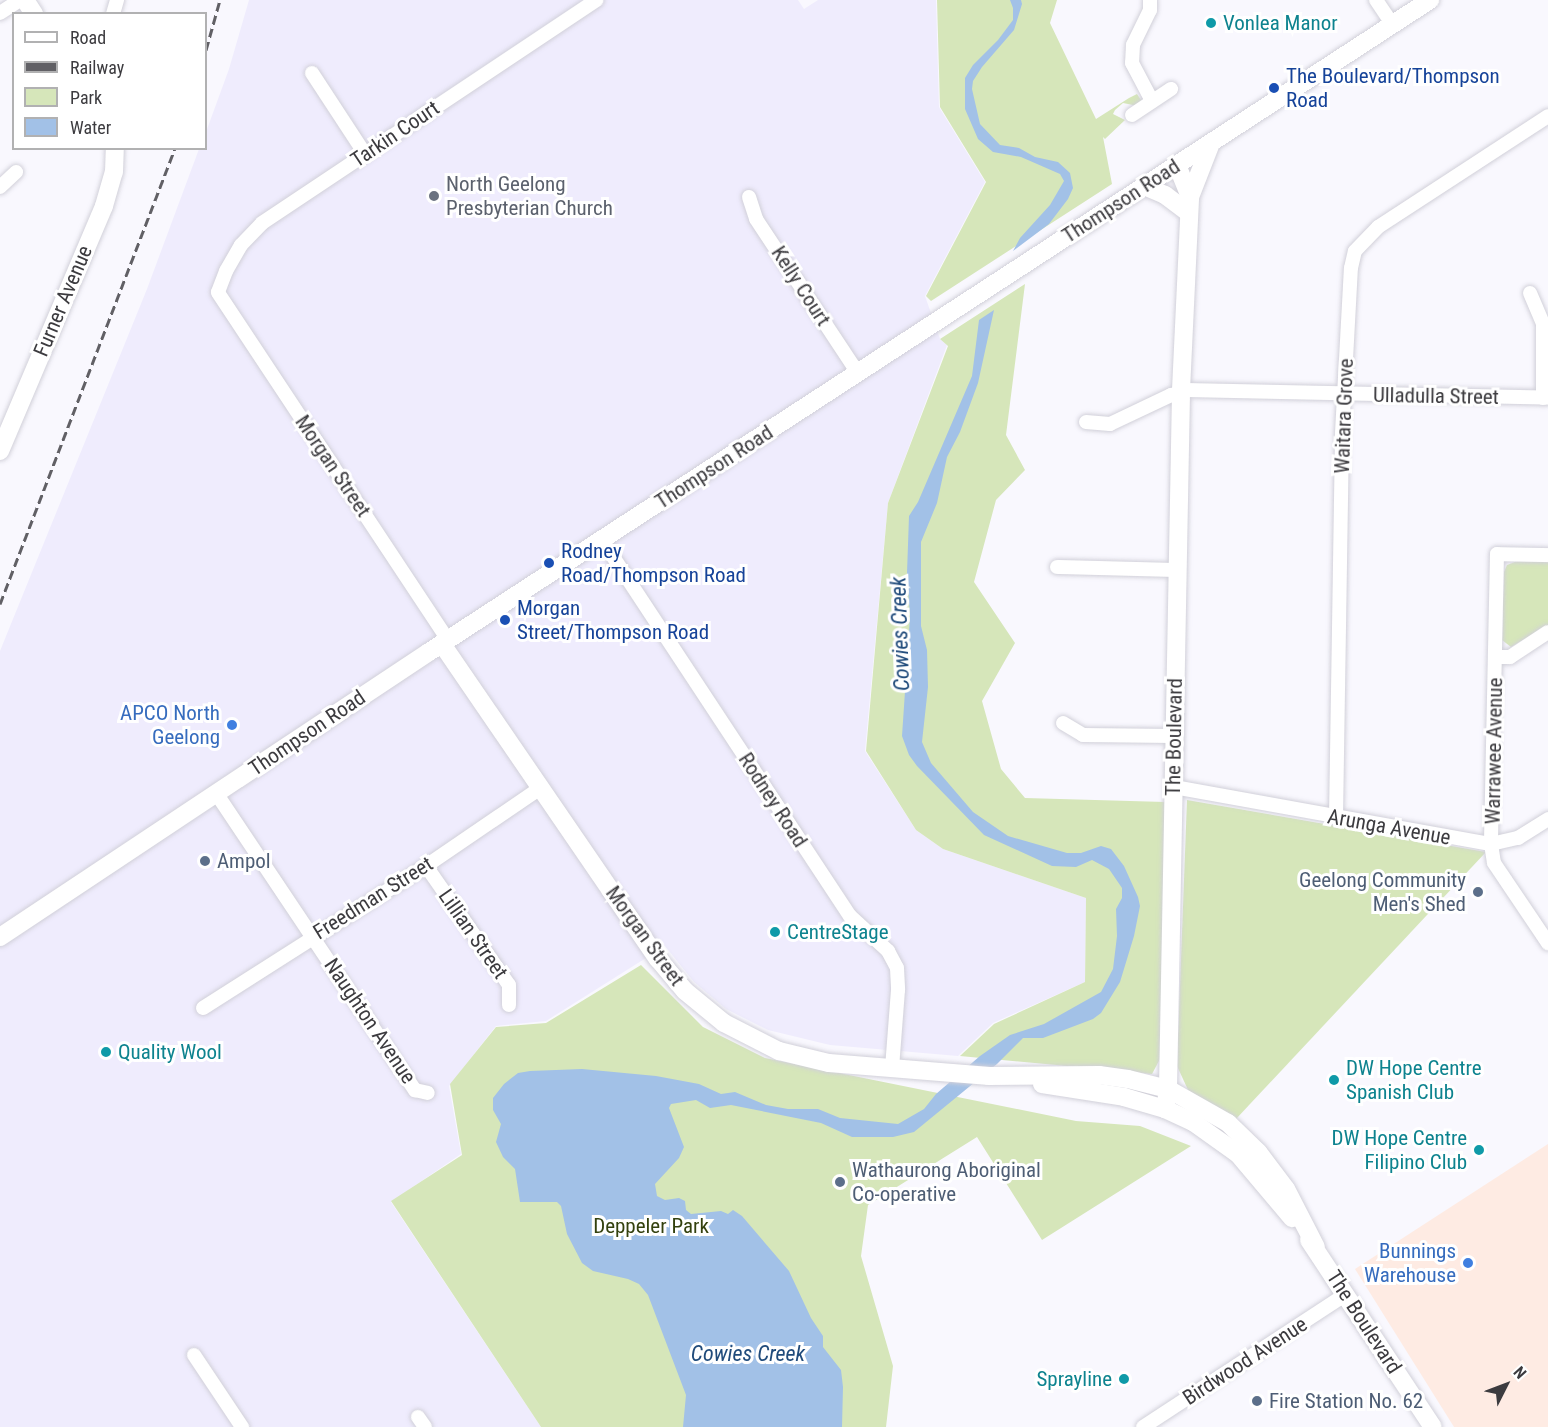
<!DOCTYPE html>
<style>
body{margin:0}
#map{position:relative;width:1548px;height:1427px;overflow:hidden;background:#f9f8fe;font-family:"Roboto Condensed",sans-serif}
div>[style]{position:absolute}
.commercial>*{inset:0;background:#feebe3}
.built>*{inset:0;background:#efecfd}
.green>*{inset:0;background:#d6e6ba}
.water>*{inset:0;background:#a2c1e7}
.roads{filter:drop-shadow(0 0 2px #d1d0d9) drop-shadow(0 0 2px #d1d0d9)}
.street>*{height:14px;margin:-7px;padding:0 7px;transform-origin:7px;border-radius:7px;background:#fff}
.secondary>*{height:18px;margin:-9px;padding:0 9px;transform-origin:9px;border-radius:9px;background:#fff}
.rail>*{height:3px;margin-top:-1.5px;transform-origin:0;background:repeating-linear-gradient(90deg,#616065 0 9px,transparent 0 13.5px)}
.dots>*{width:16px;height:16px;translate:-50% -50%;box-sizing:border-box;border:3px solid #fff;border-radius:50%}
span{translate:-50% -50%;white-space:nowrap;text-align:center;line-height:1.15;-webkit-text-stroke:6px #fff;paint-order:stroke}
.culture-label{font-size:21px;color:#0d838f}
.left{translate:0 -50%;text-align:left}
.right{translate:-100% -50%;text-align:right}
.transit-label{font-size:21px;color:#164399}
.street-label{font-size:21px;color:#3c3b3f}
.worship-label{font-size:21px;color:#5b616d}
.shop-label{font-size:21px;color:#366cbe}
.service-label{font-size:21px;color:#4e5e75}
.park-label{font-size:21px;color:#33410e}
.water-label{font-size:22px;color:#204b7b;font-style:italic}
.legend{position:absolute;left:12px;top:12px;width:195px;height:138px;box-sizing:border-box;background:#fff;border:2px solid #b1b1b2;margin:0;padding:8px 10px;list-style:none;font-size:18px;color:#3c3b3f}
.legend li{display:flex;align-items:center;gap:12px;height:30px}
.legend b{width:30px;border:2px solid #b1b1b2}
.north{position:absolute;left:1476px;top:1355px;width:60px;height:60px;-webkit-text-stroke:4px #fff;paint-order:stroke;rotate:48deg;font-size:16px;font-weight:700;line-height:24px;text-align:center;color:#3c3b3f}
.north::after{content:'';display:block;margin:auto;width:21px;height:27px;background:#3c3b3f;clip-path:polygon(50% 0,100% 100%,50% 72%,0 100%)}
</style>
<div id="map">
<div class="commercial">
<div style="clip-path:polygon(1548px 1144px,1548px 1427px,1454px 1427px,1355px 1269px)"></div>
</div>
<div class="built">
<div style="clip-path:polygon(249px 0,798px 0,804px 9px,818px 0,936px 0,939px 107px,985px 182px,925px 296px,940px 339px,947px 345px,888px 503px,865px 751px,916px 830px,943px 849px,1086px 898px,1085px 982px,993px 1023px,958px 1056px,830px 1045px,768px 1030px,726px 1009px,694px 982px,665px 946px,546px 1021px,496px 1026px,449px 1086px,461px 1154px,391px 1202px,541px 1427px,0 1427px,0 651px,147px 289px,199px 149px,206px 148px,206px 132px,229px 69px)"></div>
</div>
<div class="green">
<div style="clip-path:polygon(937px 0,1057px 0,1050px 23px,1096px 119px,1129px 98px,1137px 94px,1141px 100px,1138px 106px,1123px 103px,1115px 110px,1113px 114px,1125px 120px,1105px 139px,1103px 137px,1112px 184px,931px 301px,926px 296px,986px 182px,940px 107px)"></div>
<div style="clip-path:polygon(1025px 284px,1006px 435px,1025px 470px,996px 500px,974px 582px,1015px 643px,982px 701px,1001px 769px,1025px 798px,1165px 802px,1160px 1059px,1152px 1074px,960px 1056px,994px 1024px,1085px 982px,1086px 898px,943px 849px,916px 830px,866px 751px,888px 503px,948px 346px,940px 339px)"></div>
<div style="clip-path:polygon(1520px 560px,1548px 561px,1548px 625px,1511px 647px,1502px 640px,1504px 572px,1507px 565px)"></div>
<div style="clip-path:polygon(1187px 800px,1486px 852px,1236px 1119px,1189px 1092px,1177px 1066px)"></div>
<div style="clip-path:polygon(641px 965px,703px 1027px,765px 1058px,1076px 1121px,1140px 1126px,1191px 1146px,1042px 1240px,977px 1137px,868px 1205px,861px 1256px,893px 1366px,886px 1427px,541px 1427px,391px 1201px,462px 1155px,450px 1084px,496px 1027px,546px 1023px)"></div>
</div>
<div class="water">
<div style="clip-path:polygon(1010px 0,1021px 0,1022px 4px,1014px 30px,982px 67px,973px 81px,972px 89px,980px 124px,1000px 145px,1019px 148px,1035px 157px,1058px 162px,1070px 173px,1073px 188px,1068px 199px,1049px 224px,1013px 251px,1020px 238px,1050px 205px,1064px 181px,1060px 174px,1021px 157px,993px 152px,978px 139px,965px 109px,965px 78px,973px 65px,998px 40px,1013px 20px,1013px 8px)"></div>
<div style="clip-path:polygon(994px 310px,978px 383px,960px 432px,947px 457px,937px 503px,921px 542px,921px 626px,927px 650px,928px 687px,922px 742px,931px 763px,973px 812px,1008px 836px,1067px 853px,1081px 853px,1101px 846px,1111px 849px,1124px 866px,1138px 897px,1140px 906px,1134px 936px,1120px 982px,1101px 1013px,1093px 1019px,1043px 1038px,1023px 1038px,997px 1064px,914px 1132px,893px 1137px,852px 1137px,821px 1123px,731px 1105px,710px 1108px,696px 1100px,671px 1104px,669px 1108px,684px 1147px,679px 1158px,655px 1184px,657px 1196px,665px 1200px,679px 1198px,685px 1201px,686px 1210px,691px 1214px,721px 1211px,728px 1214px,733px 1210px,742px 1216px,789px 1271px,811px 1318px,823px 1336px,823px 1347px,841px 1370px,843px 1387px,842px 1427px,683px 1427px,686px 1395px,648px 1295px,639px 1284px,628px 1279px,593px 1271px,582px 1263px,567px 1234px,561px 1206px,557px 1202px,520px 1202px,515px 1169px,503px 1157px,496px 1142px,501px 1124px,493px 1110px,493px 1098px,504px 1084px,518px 1073px,530px 1071px,582px 1069px,656px 1076px,699px 1084px,721px 1094px,735px 1092px,766px 1105px,788px 1109px,818px 1109px,840px 1118px,898px 1124px,924px 1109px,936px 1094px,980px 1056px,1010px 1035px,1044px 1024px,1101px 992px,1113px 969px,1117px 936px,1116px 909px,1122px 898px,1122px 888px,1109px 869px,1092px 860px,1076px 867px,1052px 866px,984px 835px,917px 766px,909px 755px,902px 736px,910px 617px,907px 573px,909px 516px,918px 502px,972px 376px,979px 320px)"></div>
</div>
<div class="roads">
<div class="street">
<div style="left:1150px;top:0;width:10px;rotate:90deg"></div>
<div style="left:1150px;top:10px;width:39px;rotate:116deg"></div>
<div style="left:1133px;top:45px;width:18px;rotate:93deg"></div>
<div style="left:1132px;top:63px;width:43px;rotate:62.2deg"></div>
<div style="left:1376px;top:0;width:29px;rotate:56deg"></div>
<div style="left:0;top:13px;width:24px;rotate:-33deg"></div>
<div style="left:113px;top:14px;width:15px;rotate:-74deg"></div>
<div style="left:312px;top:73px;width:97px;rotate:56.8deg"></div>
<div style="left:1132px;top:115px;width:47px;rotate:-33.7deg"></div>
<div style="left:0;top:187px;width:22px;rotate:-43deg"></div>
<div style="left:749px;top:197px;width:23px;rotate:72deg"></div>
<div style="left:756px;top:219px;width:185px;rotate:56.5deg"></div>
<div style="left:1530px;top:293px;width:34px;rotate:67deg"></div>
<div style="left:1543px;top:324px;width:74px;rotate:90deg"></div>
<div style="left:1181px;top:390px;width:367px;rotate:1.2deg"></div>
<div style="left:1086px;top:422px;width:24px;rotate:5deg"></div>
<div style="left:1110px;top:424px;width:68px;rotate:-25.4deg"></div>
<div style="left:1171px;top:395px;width:10px;rotate:6deg"></div>
<div style="left:602px;top:540px;width:450px;rotate:56.6deg"></div>
<div style="left:850px;top:916px;width:52px;rotate:42.6deg"></div>
<div style="left:888px;top:951px;width:19px;rotate:62deg"></div>
<div style="left:897px;top:968px;width:22px;rotate:87deg"></div>
<div style="left:898px;top:990px;width:78px;rotate:94.4deg"></div>
<div style="left:1548px;top:555px;width:51px;rotate:-178.9deg"></div>
<div style="left:1497px;top:554px;width:290px;rotate:91.2deg"></div>
<div style="left:1491px;top:844px;width:19px;rotate:81deg"></div>
<div style="left:1494px;top:863px;width:97px;rotate:56deg"></div>
<div style="left:1057px;top:567px;width:121px;rotate:1.4deg"></div>
<div style="left:448px;top:640px;width:417px;rotate:-123.5deg"></div>
<div style="left:218px;top:292px;width:22px;rotate:-69deg"></div>
<div style="left:226px;top:271px;width:30px;rotate:-60deg"></div>
<div style="left:241px;top:245px;width:30px;rotate:-46deg"></div>
<div style="left:262px;top:223px;width:402px;rotate:-33.7deg"></div>
<div style="left:1496px;top:657px;width:14px"></div>
<div style="left:1510px;top:657px;width:45px;rotate:-33.3deg"></div>
<div style="left:1063px;top:723px;width:23px;rotate:31deg"></div>
<div style="left:1083px;top:735px;width:91px;rotate:0.6deg"></div>
<div style="left:1174px;top:787px;width:322px;rotate:10.2deg"></div>
<div style="left:1491px;top:844px;width:28px;rotate:-13deg"></div>
<div style="left:1518px;top:838px;width:36px;rotate:-32deg"></div>
<div style="left:216px;top:793px;width:358px;rotate:56.2deg"></div>
<div style="left:415px;top:1090px;width:13px;rotate:13deg"></div>
<div style="left:1336px;top:818px;width:385px;rotate:-89.1deg"></div>
<div style="left:1342px;top:433px;width:165px;rotate:-86.9deg"></div>
<div style="left:1351px;top:268px;width:17px;rotate:-77deg"></div>
<div style="left:1355px;top:251px;width:33px;rotate:-46deg"></div>
<div style="left:1378px;top:227px;width:203px;rotate:-33.1deg"></div>
<div style="left:426px;top:866px;width:145px;rotate:55.1deg"></div>
<div style="left:509px;top:985px;width:20px;rotate:90deg"></div>
<div style="left:203px;top:1008px;width:264px;rotate:-32.5deg"></div>
<div style="left:426px;top:866px;width:140px;rotate:-34.3deg"></div>
<div style="left:194px;top:1355px;width:87px;rotate:56.3deg"></div>
<div style="left:418px;top:1417px;width:12px;rotate:55deg"></div>
<div style="left:1143px;top:1427px;width:243px;rotate:-33.2deg"></div>
</div>
<div class="secondary">
<div style="left:25px;top:0;width:17px;rotate:57deg"></div>
<div style="left:1144px;top:186px;width:23px;rotate:23deg"></div>
<div style="left:1165px;top:195px;width:30px;rotate:37deg"></div>
<div style="left:1190px;top:197px;width:58px;rotate:-68.7deg"></div>
<div style="left:0;top:451px;width:266px;rotate:-67deg"></div>
<div style="left:104px;top:206px;width:35px;rotate:-74deg"></div>
<div style="left:114px;top:172px;width:24px;rotate:-88deg"></div>
<div style="left:442px;top:644px;width:382px;rotate:55.6deg"></div>
<div style="left:658px;top:959px;width:42px;rotate:49.8deg"></div>
<div style="left:685px;top:991px;width:50px;rotate:39.4deg"></div>
<div style="left:724px;top:1023px;width:62px;rotate:27deg"></div>
<div style="left:779px;top:1051px;width:51px;rotate:13.5deg"></div>
<div style="left:829px;top:1063px;width:161px;rotate:4.6deg"></div>
<div style="left:989px;top:1076px;width:110px;rotate:-0.5deg"></div>
<div style="left:1099px;top:1075px;width:29px;rotate:8deg"></div>
<div style="left:1128px;top:1079px;width:41px;rotate:14deg"></div>
<div style="left:1168px;top:1089px;width:69px;rotate:29.5deg"></div>
<div style="left:1228px;top:1123px;width:42px;rotate:44deg"></div>
<div style="left:1258px;top:1152px;width:46px;rotate:52.9deg"></div>
<div style="left:1286px;top:1189px;width:65px;rotate:62.7deg"></div>
<div style="left:0;top:937px;width:515px;rotate:-33.6deg"></div>
<div style="left:429px;top:652px;width:1195px;rotate:-33.08deg"></div>
<div style="left:1042px;top:1084px;width:83px;rotate:9deg"></div>
<div style="left:1124px;top:1097px;width:43px;rotate:16.3deg"></div>
<div style="left:1165px;top:1109px;width:31px;rotate:25deg"></div>
<div style="left:1193px;top:1122px;width:55px;rotate:35.4deg"></div>
<div style="left:1238px;top:1154px;width:84px;rotate:49.8deg"></div>
<div style="left:1165px;top:1109px;width:20px;rotate:-81deg"></div>
<div style="left:1168px;top:1089px;width:699px;rotate:-88.93deg"></div>
<div style="left:1181px;top:390px;width:193px;rotate:-87.3deg"></div>
<div style="left:1190px;top:197px;width:35px;rotate:-112deg"></div>
<div style="left:1309px;top:1240px;width:224px;rotate:56.5deg"></div>
</div>
</div>
<div class="rail">
<div style="left:206px;top:50px;width:52px;rotate:-74.4deg"></div>
<div style="left:0;top:604px;width:488px;rotate:-69deg"></div>
</div>
<div class="dots">
<div style="left:1211px;top:23px;background:#0f9aa8"></div>
<div style="left:1274px;top:88px;background:#1a4fb4"></div>
<div style="left:434px;top:196px;background:#6b7280"></div>
<div style="left:549px;top:563px;background:#1a4fb4"></div>
<div style="left:505px;top:620px;background:#1a4fb4"></div>
<div style="left:232px;top:725px;background:#3f7fe0"></div>
<div style="left:205px;top:861px;background:#5c6f8a"></div>
<div style="left:1478px;top:892px;background:#5c6f8a"></div>
<div style="left:775px;top:932px;background:#0f9aa8"></div>
<div style="left:106px;top:1052px;background:#0f9aa8"></div>
<div style="left:1334px;top:1080px;background:#0f9aa8"></div>
<div style="left:1479px;top:1150px;background:#0f9aa8"></div>
<div style="left:840px;top:1182px;background:#5c6f8a"></div>
<div style="left:1468px;top:1263px;background:#3f7fe0"></div>
<div style="left:1124px;top:1379px;background:#0f9aa8"></div>
<div style="left:1257px;top:1401px;background:#5c6f8a"></div>
</div>
<div class="culture-label">
<span class="left" style="left:1223px;top:23px">Vonlea Manor</span>
<span class="left" style="left:787px;top:932px">CentreStage</span>
<span class="left" style="left:118px;top:1052px">Quality Wool</span>
<span class="left" style="left:1346px;top:1080px">DW Hope Centre<br>Spanish Club</span>
<span class="right" style="left:1467px;top:1150px">DW Hope Centre<br>Filipino Club</span>
<span class="right" style="left:1112px;top:1379px">Sprayline</span>
</div>
<div class="transit-label">
<span class="left" style="left:1286px;top:88px">The Boulevard/Thompson<br>Road</span>
<span class="left" style="left:561px;top:563px">Rodney<br>Road/Thompson Road</span>
<span class="left" style="left:517px;top:620px">Morgan<br>Street/Thompson Road</span>
</div>
<div class="street-label">
<span style="left:395px;top:134px;rotate:-34deg">Tarkin Court</span>
<span style="left:1121px;top:201px;rotate:-33deg">Thompson Road</span>
<span style="left:801px;top:286px;rotate:57deg">Kelly Court</span>
<span style="left:63px;top:301px;rotate:-67deg">Furner Avenue</span>
<span style="left:1436px;top:396px;rotate:1deg">Ulladulla Street</span>
<span style="left:1344px;top:416px;rotate:-88deg">Waitara Grove</span>
<span style="left:333px;top:466px;rotate:56deg">Morgan Street</span>
<span style="left:714px;top:467px;rotate:-33deg">Thompson Road</span>
<span style="left:307px;top:733px;rotate:-34deg">Thompson Road</span>
<span style="left:1174px;top:737px;rotate:-89deg">The Boulevard</span>
<span style="left:1494px;top:751px;rotate:-89deg">Warrawee Avenue</span>
<span style="left:773px;top:800px;rotate:57deg">Rodney Road</span>
<span style="left:1389px;top:827px;rotate:10deg">Arunga Avenue</span>
<span style="left:373px;top:898px;rotate:-32deg">Freedman Street</span>
<span style="left:473px;top:934px;rotate:55deg">Lillian Street</span>
<span style="left:645px;top:936px;rotate:54deg">Morgan Street</span>
<span style="left:370px;top:1021px;rotate:56deg">Naughton Avenue</span>
<span style="left:1364px;top:1322px;rotate:57deg">The Boulevard</span>
<span style="left:1245px;top:1361px;rotate:-33deg">Birdwood Avenue</span>
</div>
<div class="worship-label">
<span class="left" style="left:446px;top:196px">North Geelong<br>Presbyterian Church</span>
</div>
<div class="shop-label">
<span class="right" style="left:220px;top:725px">APCO North<br>Geelong</span>
<span class="right" style="left:1456px;top:1263px">Bunnings<br>Warehouse</span>
</div>
<div class="service-label">
<span class="left" style="left:217px;top:861px">Ampol</span>
<span class="right" style="left:1466px;top:892px">Geelong Community<br>Men's Shed</span>
<span class="left" style="left:852px;top:1182px">Wathaurong Aboriginal<br>Co-operative</span>
<span class="left" style="left:1269px;top:1401px">Fire Station No. 62</span>
</div>
<div class="park-label">
<span style="left:651px;top:1226px">Deppeler Park</span>
</div>
<div class="water-label">
<span style="left:900px;top:634px;rotate:-92deg">Cowies Creek</span>
<span style="left:748px;top:1354px">Cowies Creek</span>
</div>
<ul class="legend">
<li><b style="height:8px;background:#fff"></b>Road</li>
<li><b style="height:8px;background:#616065"></b>Railway</li>
<li><b style="height:16px;background:#d6e6ba"></b>Park</li>
<li><b style="height:16px;background:#a2c1e7"></b>Water</li>
</ul>
<div class="north">N</div>
</div>
